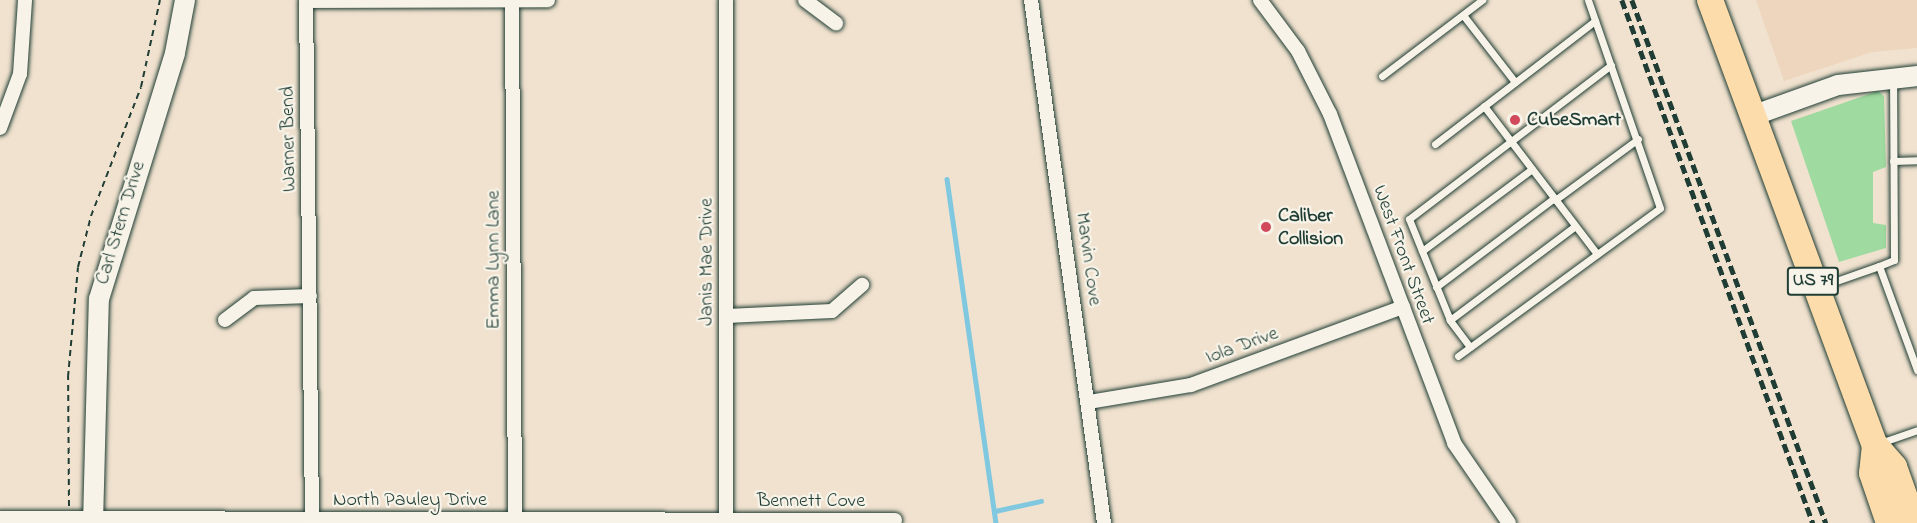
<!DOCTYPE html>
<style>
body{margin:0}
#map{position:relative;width:1917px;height:523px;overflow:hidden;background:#f1e2cf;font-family:"Indie Flower",sans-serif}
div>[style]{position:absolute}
.built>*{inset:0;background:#edd6bd}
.green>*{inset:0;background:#9fdaa0}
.stream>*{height:4.5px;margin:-2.25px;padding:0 2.25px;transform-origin:2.25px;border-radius:2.25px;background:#7fc8e0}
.path>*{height:2px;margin-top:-1px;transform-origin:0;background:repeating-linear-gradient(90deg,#1f3d34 0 6px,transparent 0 10.5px)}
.roads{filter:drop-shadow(0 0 2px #1f3d34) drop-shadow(0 0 2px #1f3d34)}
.lane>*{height:7px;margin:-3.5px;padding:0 3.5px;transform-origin:3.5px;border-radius:3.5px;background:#f7f3e8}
.street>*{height:14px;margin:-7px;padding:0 7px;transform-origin:7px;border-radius:7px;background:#f7f3e8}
.secondary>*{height:20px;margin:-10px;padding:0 10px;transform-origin:10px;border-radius:10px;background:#f7f3e8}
.highway>*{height:26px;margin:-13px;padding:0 13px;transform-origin:13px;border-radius:13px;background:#fddcac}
.rail>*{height:4.5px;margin-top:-2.25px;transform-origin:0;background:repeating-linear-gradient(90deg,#1f3d34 0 9px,transparent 0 13.5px)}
.dots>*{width:16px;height:16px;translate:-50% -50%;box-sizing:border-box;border:3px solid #f7f3e8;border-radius:50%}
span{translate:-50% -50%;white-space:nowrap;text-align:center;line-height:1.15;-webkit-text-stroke:4.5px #f7f3e8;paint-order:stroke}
.shield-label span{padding:2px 4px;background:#f7f3e8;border:2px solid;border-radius:4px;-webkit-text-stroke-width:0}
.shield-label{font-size:18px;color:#1f3d34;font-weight:700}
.poi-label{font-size:20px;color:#1f3d34;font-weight:700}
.left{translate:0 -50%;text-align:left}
.street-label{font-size:20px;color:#1f3d34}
</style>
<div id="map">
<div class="built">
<div style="clip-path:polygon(1756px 0,1917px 0,1917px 48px,1872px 52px,1784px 81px)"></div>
</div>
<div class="green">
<div style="clip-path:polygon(1878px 91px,1884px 96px,1886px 167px,1873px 172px,1873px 223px,1886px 225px,1886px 248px,1839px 262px,1791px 121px)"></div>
</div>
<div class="stream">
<div style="left:947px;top:179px;width:347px;rotate:81.9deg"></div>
<div style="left:995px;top:511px;width:47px;rotate:-12.3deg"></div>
</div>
<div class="path">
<div style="left:69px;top:506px;width:129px;rotate:-90.4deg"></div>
<div style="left:68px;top:377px;width:110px;rotate:-84.8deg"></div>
<div style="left:78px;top:267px;width:53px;rotate:-75.7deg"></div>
<div style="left:91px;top:216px;width:138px;rotate:-68.8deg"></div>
<div style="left:141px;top:87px;width:89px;rotate:-77.7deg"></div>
</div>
<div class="roads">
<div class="lane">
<div style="left:1463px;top:15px;width:85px;rotate:52.2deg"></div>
<div style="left:1382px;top:76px;width:126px;rotate:-37.2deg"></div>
<div style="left:1484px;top:106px;width:186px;rotate:52.6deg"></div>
<div style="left:1435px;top:144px;width:202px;rotate:-37.6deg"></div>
<div style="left:1893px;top:161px;width:24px;rotate:-2deg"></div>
<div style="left:1555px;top:200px;width:103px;rotate:-36.3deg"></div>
<div style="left:1422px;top:251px;width:137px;rotate:-36.7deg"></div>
<div style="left:1879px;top:266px;width:16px;rotate:-22deg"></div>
<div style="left:1894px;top:260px;width:178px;rotate:-90.3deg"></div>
<div style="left:1822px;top:286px;width:60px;rotate:-19.3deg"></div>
<div style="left:1879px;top:266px;width:111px;rotate:69.9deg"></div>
<div style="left:1436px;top:287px;width:148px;rotate:-37deg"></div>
<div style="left:1450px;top:320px;width:156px;rotate:-36.9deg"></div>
<div style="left:1470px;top:347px;width:34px;rotate:-127deg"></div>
<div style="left:1450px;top:320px;width:109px;rotate:-112.1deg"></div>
<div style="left:1409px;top:219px;width:254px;rotate:-37.3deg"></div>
<div style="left:1458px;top:356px;width:250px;rotate:-36.2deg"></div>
<div style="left:1660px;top:208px;width:220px;rotate:-109.1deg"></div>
<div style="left:1880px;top:443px;width:39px;rotate:-19deg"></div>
</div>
<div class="street">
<div style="left:512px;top:0;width:520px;rotate:89.67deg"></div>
<div style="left:726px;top:0;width:523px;rotate:90deg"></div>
<div style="left:805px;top:0;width:39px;rotate:37deg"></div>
<div style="left:1031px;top:0;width:528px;rotate:82.05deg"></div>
<div style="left:1260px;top:0;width:64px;rotate:53.3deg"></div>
<div style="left:1298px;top:51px;width:71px;rotate:63.1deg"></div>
<div style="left:1330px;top:114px;width:352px;rotate:69.3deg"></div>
<div style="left:1454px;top:443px;width:97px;rotate:55.5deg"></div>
<div style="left:0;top:128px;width:58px;rotate:-69.7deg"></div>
<div style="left:20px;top:74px;width:74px;rotate:-86.1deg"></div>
<div style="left:727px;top:316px;width:105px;rotate:-2.7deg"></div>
<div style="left:832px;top:311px;width:40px;rotate:-41deg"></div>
<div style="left:225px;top:320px;width:36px;rotate:-37deg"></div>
<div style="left:254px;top:298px;width:56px;rotate:-2deg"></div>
<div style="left:1089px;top:402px;width:103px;rotate:-9.5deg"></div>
<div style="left:1191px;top:385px;width:226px;rotate:-20.2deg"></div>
<div style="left:0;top:518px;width:895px;rotate:0.13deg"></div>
<div style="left:312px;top:519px;width:518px;rotate:-90.66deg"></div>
<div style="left:306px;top:1px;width:242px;rotate:-0.2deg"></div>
</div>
<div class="secondary">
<div style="left:1752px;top:116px;width:91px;rotate:-19.8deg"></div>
<div style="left:1838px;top:85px;width:80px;rotate:-6.5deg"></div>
<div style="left:93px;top:523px;width:224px;rotate:-88.5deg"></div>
<div style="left:99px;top:299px;width:257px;rotate:-72.8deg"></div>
<div style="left:175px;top:53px;width:54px;rotate:-79.3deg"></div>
</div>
<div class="highway">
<div style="left:1710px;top:0;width:475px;rotate:69.7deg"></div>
<div style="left:1875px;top:445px;width:29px;rotate:49deg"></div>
<div style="left:1894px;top:467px;width:59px;rotate:70.3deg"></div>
<div style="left:1875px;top:445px;width:28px;rotate:96deg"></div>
<div style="left:1872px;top:473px;width:53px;rotate:71.2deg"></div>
</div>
</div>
<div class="rail">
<div style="left:1622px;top:0;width:557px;rotate:69.94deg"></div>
<div style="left:1632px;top:0;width:558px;rotate:69.65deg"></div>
</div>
<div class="dots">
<div style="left:1515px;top:120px;background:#d1495b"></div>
<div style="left:1266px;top:227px;background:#d1495b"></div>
</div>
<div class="shield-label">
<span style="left:1813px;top:281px">US 79</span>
</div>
<div class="poi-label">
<span class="left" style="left:1527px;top:120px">CubeSmart</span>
<span class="left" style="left:1278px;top:228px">Caliber<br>Collision</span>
</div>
<div class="street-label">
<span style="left:289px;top:139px;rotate:-91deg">Warner Bend</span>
<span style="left:121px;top:223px;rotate:-73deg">Carl Stern Drive</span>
<span style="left:1403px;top:255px;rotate:70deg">West Front Street</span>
<span style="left:1088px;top:259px;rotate:82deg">Marvin Cove</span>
<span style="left:494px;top:260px;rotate:-90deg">Emma Lynn Lane</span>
<span style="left:707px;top:262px;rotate:-90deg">Janis Mae Drive</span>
<span style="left:1242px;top:346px;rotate:-20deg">Iola Drive</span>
<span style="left:410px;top:500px">North Pauley Drive</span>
<span style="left:811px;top:501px">Bennett Cove</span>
</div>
</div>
